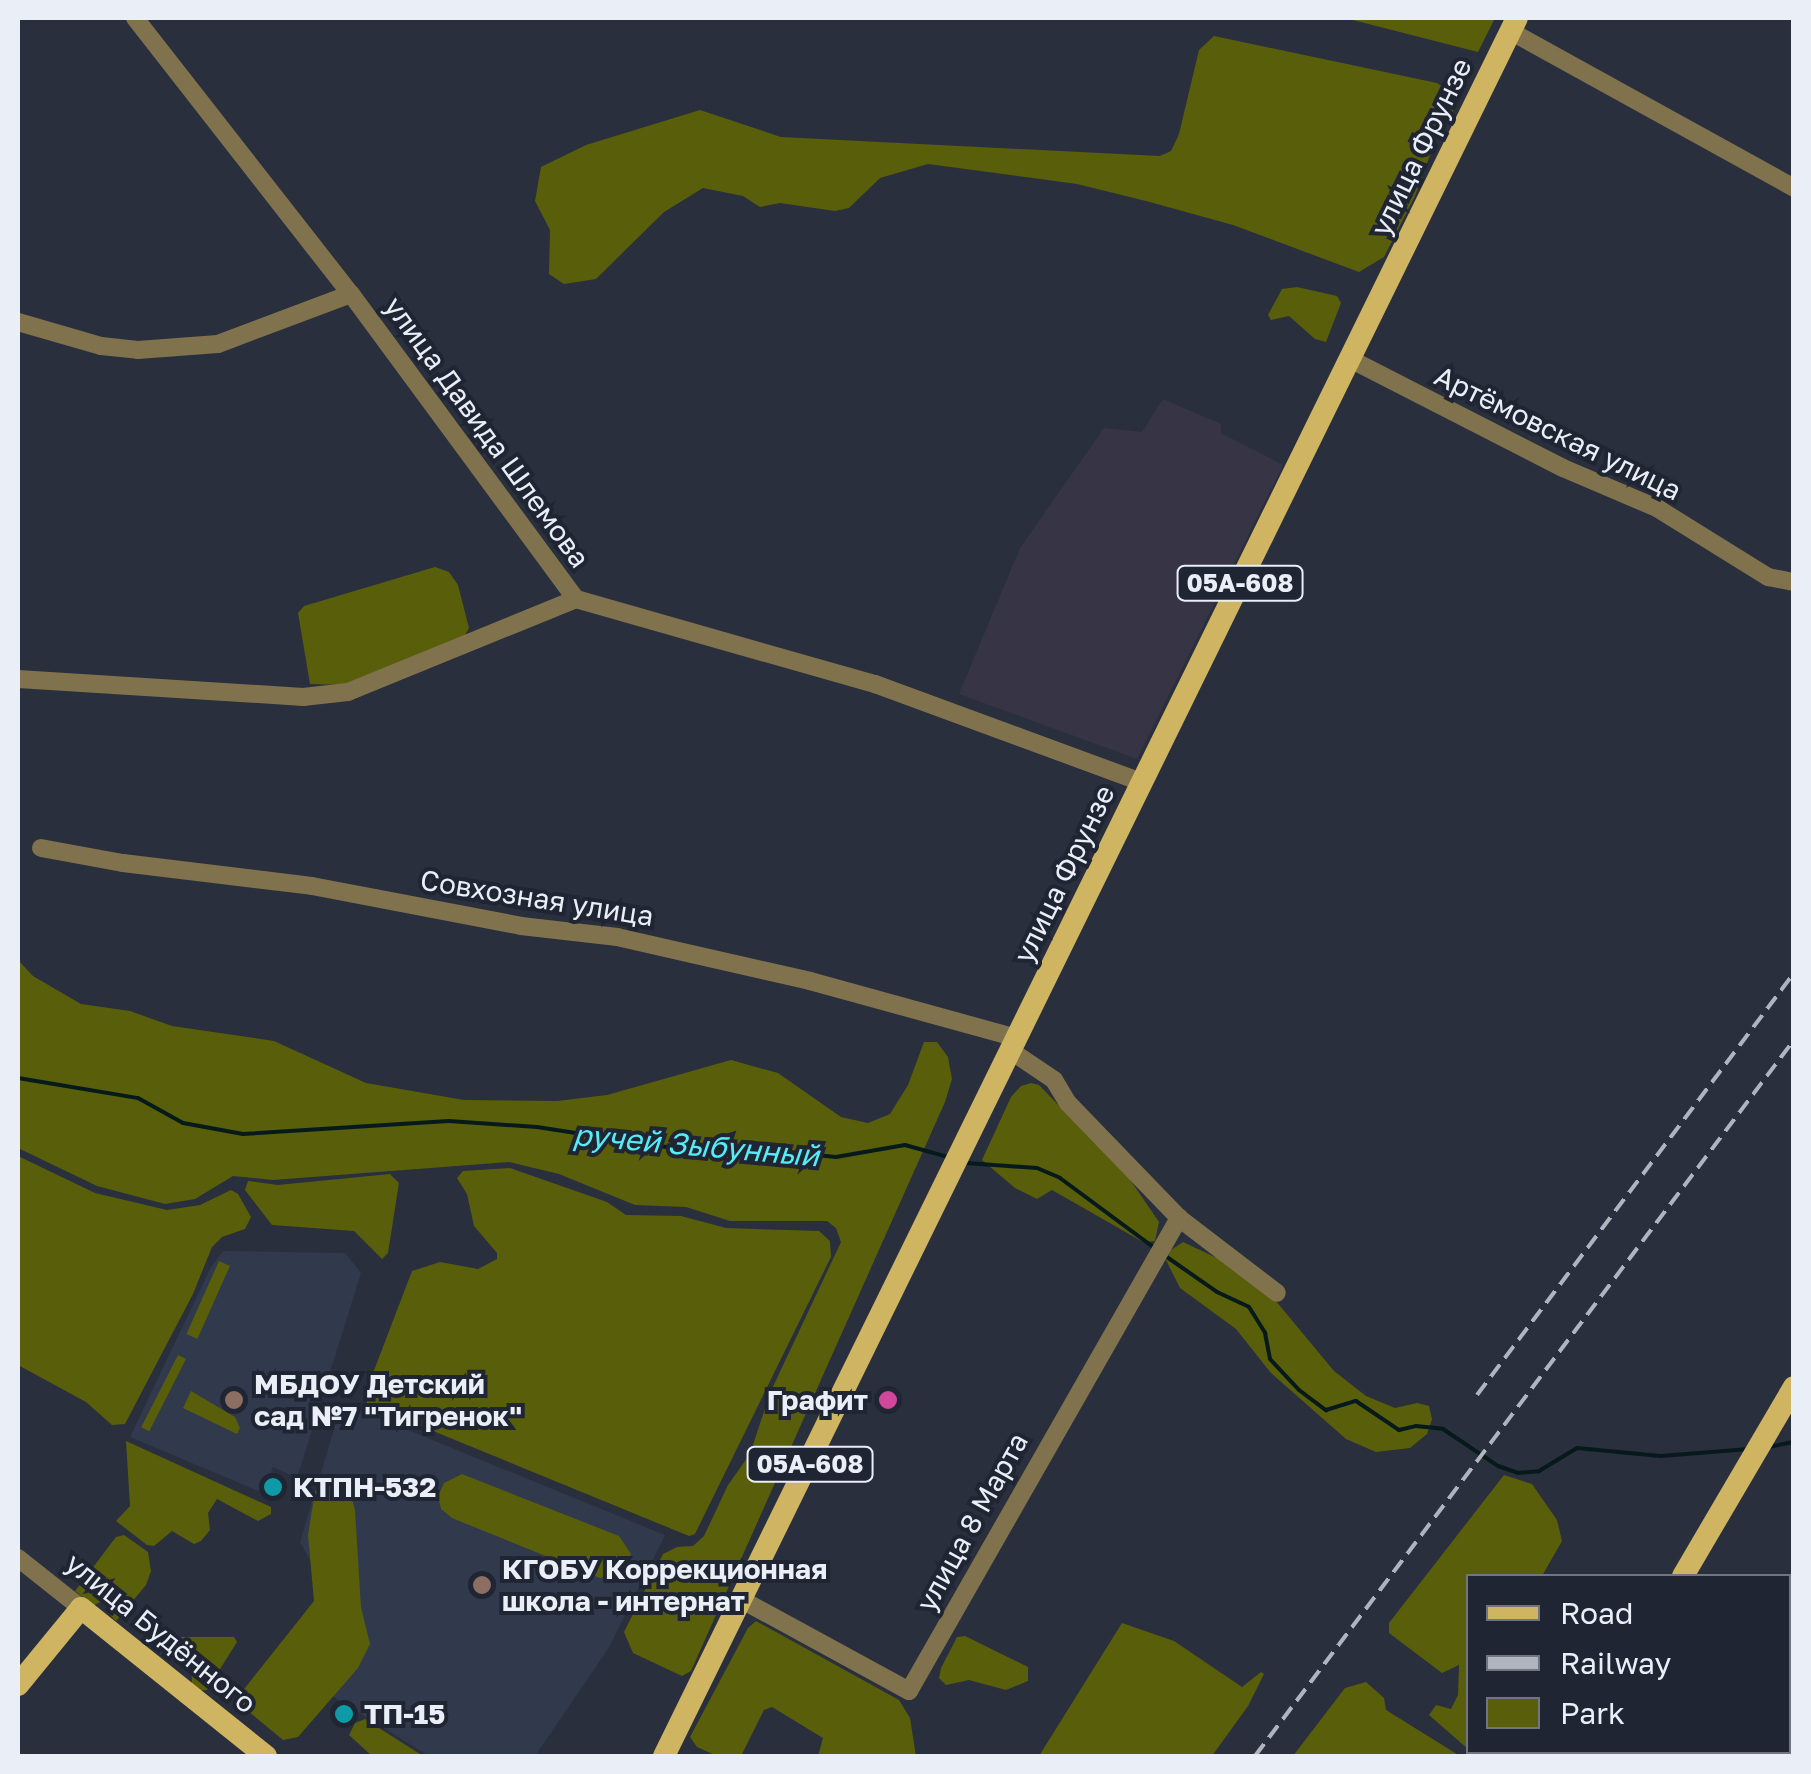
<!DOCTYPE html>
<meta charset="utf-8">
<style>
body{margin:0}
#map{position:relative;width:1811px;height:1774px;overflow:hidden;background:#292f3d;font-family:"Golos Text",sans-serif}
div>[style]{position:absolute}
.commercial>*{inset:0;background:#373446}
.built>*{inset:0;background:#31394d}
.green>*{inset:0;background:#595e0a;transform-origin:0 0}
.stream>*{height:4px;margin:-2px;padding:0 2px;transform-origin:2px;border-radius:2px;background:#071a1b}
.minor>*{height:18px;margin:-9px;padding:0 9px;transform-origin:9px;border-radius:9px;background:#7f724c}
.major>*{height:22px;margin:-11px;padding:0 11px;transform-origin:11px;border-radius:11px;background:#cfb461}
.rail>*{height:4px;margin-top:-2px;transform-origin:0;background:repeating-linear-gradient(90deg,#afb4be 0 15px,transparent 0 23px)}
.dots>*{width:28px;height:28px;translate:-50% -50%;box-sizing:border-box;border:5px solid #202533;border-radius:50%}
span{translate:-50% -50%;white-space:nowrap;text-align:center;line-height:1.15;-webkit-text-stroke:8px #202533;paint-order:stroke}
.shield-label span{padding:2px 8px;background:#202533;border:2px solid;border-radius:8px;-webkit-text-stroke-width:0}
.shield-label{font-size:25px;color:#eaeef7;font-weight:700}
.street-label{font-size:28px;color:#eaeef7}
.poi-label{font-size:28px;color:#eaeef7;font-weight:700}
.left{translate:0 -50%;text-align:left}
.right{translate:-100% -50%;text-align:right}
.water-label{font-size:30px;color:#55ecf5;font-style:italic}
.frame{position:absolute;inset:0;border:20px solid #eaeef7;pointer-events:none}
.legend{position:absolute;left:1466px;top:1574px;width:325px;height:180px;box-sizing:border-box;background:#202533;border:2px solid #717581;margin:0;padding:12px 18px;list-style:none;font-size:30px;color:#eaeef7}
.legend li{display:flex;align-items:center;gap:20px;height:50px}
.legend b{width:50px;border:2px solid #717581}
</style>
<div id="map">
<div class="commercial">
<div style="clip-path:polygon(1163px 399px,1221px 424px,1221px 433px,1283px 465px,1137px 759px,959px 694px,1020px 548px,1104px 428px,1142px 432px)"></div>
</div>
<div class="built">
<div style="clip-path:polygon(223px 1251px,345px 1253px,361px 1273px,297px 1478px,273px 1467px,263px 1493px,130px 1437px,211px 1267px)"></div>
<div style="clip-path:polygon(342px 1403px,665px 1535px,608px 1649px,535px 1756px,429px 1756px,319px 1688px,347px 1629px,300px 1542px)"></div>
</div>
<div class="green">
<div style="clip-path:polygon(1345px 18px,1495px 18px,1478px 52px)"></div>
<div style="clip-path:polygon(1214px 36px,1437px 83px,1454px 94px,1455px 109px,1440px 128px,1415px 196px,1384px 257px,1359px 272px,1233px 225px,1146px 201px,1077px 184px,928px 164px,880px 178px,849px 208px,835px 211px,780px 203px,760px 207px,743px 196px,703px 188px,664px 212px,596px 279px,564px 284px,549px 274px,550px 230px,535px 201px,541px 167px,586px 145px,700px 110px,781px 137px,1160px 156px,1171px 151px,1179px 134px,1199px 50px)"></div>
<div style="clip-path:polygon(1297px 287px,1337px 296px,1341px 303px,1326px 342px,1315px 339px,1289px 316px,1271px 320px,1268px 315px,1282px 289px)"></div>
<div style="clip-path:polygon(435px 567px,449px 572px,458px 585px,469px 628px,461px 642px,346px 685px,310px 684px,298px 613px,304px 606px)"></div>
<div style="clip-path:polygon(18px 960px,33px 976px,81px 1004px,130px 1011px,172px 1026px,274px 1041px,366px 1083px,464px 1100px,557px 1101px,607px 1095px,731px 1060px,778px 1073px,841px 1117px,868px 1123px,890px 1114px,908px 1085px,924px 1042px,937px 1042px,948px 1057px,952px 1079px,945px 1102px,691px 1671px,682px 1676px,633px 1653px,624px 1632px,663px 1554px,677px 1547px,693px 1546px,704px 1536px,728px 1485px,750px 1454px,770px 1393px,841px 1242px,836px 1228px,827px 1221px,730px 1221px,686px 1207px,635px 1205px,559px 1174px,509px 1162px,273px 1180px,233px 1176px,195px 1199px,165px 1204px,97px 1186px,18px 1148px)"></div>
<div style="clip-path:polygon(1031px 1083px,1039px 1085px,1129px 1178px,1159px 1222px,1155px 1241px,1143px 1242px,1052px 1190px,1037px 1199px,1015px 1188px,982px 1160px,1011px 1097px,1021px 1086px)"></div>
<div style="clip-path:polygon(18px 1156px,95px 1193px,167px 1210px,200px 1205px,231px 1190px,238px 1194px,251px 1217px,245px 1229px,222px 1237px,212px 1247px,193px 1294px,125px 1424px,112px 1425px,86px 1402px,18px 1365px)"></div>
<div style="clip-path:polygon(510px 1168px,607px 1202px,626px 1215px,681px 1216px,726px 1228px,819px 1231px,830px 1241px,831px 1257px,695px 1534px,689px 1536px,367px 1404px,365px 1394px,412px 1271px,440px 1262px,478px 1269px,497px 1259px,497px 1253px,474px 1226px,467px 1194px,457px 1178px,463px 1171px)"></div>
<div style="clip-path:polygon(390px 1174px,399px 1183px,388px 1253px,382px 1259px,354px 1231px,272px 1225px,245px 1190px,248px 1181px,278px 1185px)"></div>
<div style="clip-path:polygon(1183px 1242px,1219px 1259px,1275px 1300px,1334px 1371px,1366px 1396px,1395px 1408px,1417px 1403px,1429px 1406px,1432px 1419px,1427px 1434px,1410px 1448px,1376px 1452px,1346px 1439px,1271px 1373px,1236px 1329px,1180px 1288px,1166px 1260px,1171px 1250px)"></div>
<div style="left:219px;top:1261px;width:12px;height:80px;rotate:24deg"></div>
<div style="left:178px;top:1355px;width:9px;height:81px;rotate:27deg"></div>
<div style="clip-path:polygon(191px 1391px,235px 1417px,240px 1428px,237px 1434px,183px 1408px)"></div>
<div style="clip-path:polygon(126px 1441px,271px 1507px,271px 1514px,258px 1521px,217px 1499px,208px 1513px,210px 1530px,201px 1541px,194px 1544px,172px 1531px,154px 1546px,147px 1545px,116px 1521px,130px 1506px)"></div>
<div style="clip-path:polygon(462px 1474px,619px 1536px,631px 1554px,623px 1572px,600px 1578px,452px 1518px,441px 1509px,438px 1496px,444px 1483px)"></div>
<div style="clip-path:polygon(328px 1475px,347px 1483px,355px 1510px,361px 1607px,370px 1644px,358px 1668px,298px 1737px,283px 1740px,242px 1706px,241px 1693px,314px 1601px,308px 1535px,315px 1492px)"></div>
<div style="clip-path:polygon(1504px 1475px,1532px 1484px,1557px 1520px,1562px 1541px,1542px 1576px,1468px 1576px,1468px 1749px,1429px 1715px,1436px 1705px,1451px 1709px,1458px 1695px,1459px 1665px,1442px 1673px,1389px 1633px,1389px 1623px)"></div>
<div style="clip-path:polygon(124px 1535px,148px 1552px,151px 1571px,146px 1585px,116px 1621px,111px 1616px,116px 1607px,106px 1599px,93px 1606px,75px 1591px,116px 1537px)"></div>
<div style="clip-path:polygon(756px 1621px,899px 1700px,910px 1718px,916px 1756px,818px 1756px,823px 1738px,772px 1707px,764px 1710px,741px 1756px,717px 1756px,697px 1747px,690px 1737px,748px 1628px)"></div>
<div style="clip-path:polygon(1122px 1623px,1174px 1641px,1242px 1687px,1261px 1672px,1264px 1674px,1248px 1706px,1212px 1756px,1039px 1756px)"></div>
<div style="clip-path:polygon(965px 1636px,1028px 1667px,1028px 1681px,1006px 1690px,969px 1680px,946px 1685px,939px 1678px,941px 1668px,957px 1637px)"></div>
<div style="clip-path:polygon(179px 1637px,234px 1637px,237px 1642px,207px 1690px,198px 1691px,192px 1684px,191px 1663px,175px 1648px,174px 1641px)"></div>
<div style="clip-path:polygon(1366px 1682px,1384px 1698px,1386px 1710px,1460px 1756px,1293px 1756px,1345px 1688px)"></div>
<div style="clip-path:polygon(365px 1719px,423px 1756px,372px 1756px,349px 1735px,355px 1723px)"></div>
</div>
<div class="stream">
<div style="left:18px;top:1078px;width:122px;rotate:9.5deg"></div>
<div style="left:138px;top:1098px;width:51px;rotate:29.1deg"></div>
<div style="left:183px;top:1123px;width:61px;rotate:10.4deg"></div>
<div style="left:243px;top:1134px;width:206px;rotate:-3.6deg"></div>
<div style="left:449px;top:1121px;width:88px;rotate:3.9deg"></div>
<div style="left:537px;top:1127px;width:144px;rotate:8.8deg"></div>
<div style="left:679px;top:1149px;width:70px;rotate:-0.8deg"></div>
<div style="left:749px;top:1148px;width:87px;rotate:5.9deg"></div>
<div style="left:836px;top:1157px;width:70px;rotate:-9.9deg"></div>
<div style="left:905px;top:1145px;width:45px;rotate:15.6deg"></div>
<div style="left:966px;top:1163px;width:71px;rotate:4deg"></div>
<div style="left:1037px;top:1168px;width:25px;rotate:23deg"></div>
<div style="left:1060px;top:1178px;width:119px;rotate:36.5deg"></div>
<div style="left:1164px;top:1255px;width:65px;rotate:34.9deg"></div>
<div style="left:1217px;top:1292px;width:35px;rotate:25deg"></div>
<div style="left:1249px;top:1307px;width:31px;rotate:58deg"></div>
<div style="left:1265px;top:1333px;width:26px;rotate:79deg"></div>
<div style="left:1270px;top:1359px;width:42px;rotate:46.9deg"></div>
<div style="left:1299px;top:1390px;width:34px;rotate:37deg"></div>
<div style="left:1326px;top:1410px;width:31px;rotate:-17deg"></div>
<div style="left:1356px;top:1401px;width:52px;rotate:34deg"></div>
<div style="left:1399px;top:1430px;width:17px;rotate:-13deg"></div>
<div style="left:1416px;top:1426px;width:27px;rotate:6deg"></div>
<div style="left:1443px;top:1429px;width:66px;rotate:33.9deg"></div>
<div style="left:1498px;top:1466px;width:21px;rotate:19deg"></div>
<div style="left:1518px;top:1473px;width:21px;rotate:-5deg"></div>
<div style="left:1539px;top:1471px;width:44px;rotate:-31.2deg"></div>
<div style="left:1577px;top:1448px;width:84px;rotate:5.4deg"></div>
<div style="left:1661px;top:1456px;width:88px;rotate:-4.5deg"></div>
<div style="left:1768px;top:1447px;width:26px;rotate:-11deg"></div>
</div>
<div class="minor">
<div style="left:135px;top:18px;width:350px;rotate:52deg"></div>
<div style="left:351px;top:294px;width:379px;rotate:53.6deg"></div>
<div style="left:576px;top:599px;width:311px;rotate:15.9deg"></div>
<div style="left:875px;top:684px;width:283px;rotate:20.2deg"></div>
<div style="left:1510px;top:31px;width:325px;rotate:28.9deg"></div>
<div style="left:18px;top:322px;width:86px;rotate:16.1deg"></div>
<div style="left:101px;top:346px;width:37px;rotate:6deg"></div>
<div style="left:138px;top:350px;width:80px;rotate:-4.3deg"></div>
<div style="left:218px;top:344px;width:142px;rotate:-20.6deg"></div>
<div style="left:1350px;top:359px;width:239px;rotate:27.1deg"></div>
<div style="left:1563px;top:468px;width:102px;rotate:23.1deg"></div>
<div style="left:1657px;top:508px;width:131px;rotate:31.9deg"></div>
<div style="left:1768px;top:577px;width:26px;rotate:11deg"></div>
<div style="left:18px;top:679px;width:286px;rotate:3.6deg"></div>
<div style="left:303px;top:697px;width:45px;rotate:-6.3deg"></div>
<div style="left:348px;top:692px;width:246px;rotate:-22.2deg"></div>
<div style="left:41px;top:848px;width:83px;rotate:10.4deg"></div>
<div style="left:123px;top:863px;width:190px;rotate:6.9deg"></div>
<div style="left:312px;top:886px;width:213px;rotate:10.8deg"></div>
<div style="left:521px;top:926px;width:97px;rotate:6.5deg"></div>
<div style="left:617px;top:937px;width:198px;rotate:12.8deg"></div>
<div style="left:810px;top:981px;width:215px;rotate:15.4deg"></div>
<div style="left:1011px;top:1051px;width:52px;rotate:34deg"></div>
<div style="left:1054px;top:1080px;width:27px;rotate:59deg"></div>
<div style="left:1068px;top:1103px;width:160px;rotate:46deg"></div>
<div style="left:1179px;top:1218px;width:123px;rotate:37.4deg"></div>
<div style="left:18px;top:1558px;width:80px;rotate:38.4deg"></div>
<div style="left:744px;top:1601px;width:188px;rotate:28.6deg"></div>
<div style="left:909px;top:1691px;width:545px;rotate:-60.28deg"></div>
<div style="left:1732px;top:1752px;width:8px;rotate:30deg"></div>
</div>
<div class="major">
<div style="left:1683px;top:1576px;width:219px;rotate:-59.6deg"></div>
<div style="left:18px;top:1685px;width:99px;rotate:-50.7deg"></div>
<div style="left:81px;top:1608px;width:237px;rotate:38.7deg"></div>
<div style="left:664px;top:1756px;width:1936px;rotate:-63.86deg"></div>
<div style="left:1545px;top:1756px;width:5px;rotate:-53deg"></div>
</div>
<div class="rail">
<div style="left:1477px;top:1395px;width:528px;rotate:-53.09deg"></div>
<div style="left:1255px;top:1756px;width:896px;rotate:-53.03deg"></div>
</div>
<div class="dots">
<div style="left:234px;top:1400px;background:#8d6e63"></div>
<div style="left:888px;top:1400px;background:#d1479c"></div>
<div style="left:273px;top:1487px;background:#0f9aa8"></div>
<div style="left:482px;top:1585px;background:#8d6e63"></div>
<div style="left:344px;top:1714px;background:#0f9aa8"></div>
</div>
<div class="shield-label">
<span style="left:1240px;top:583px">05А-608</span>
<span style="left:810px;top:1464px">05А-608</span>
</div>
<div class="street-label">
<span style="left:1421px;top:147px;rotate:-64deg">улица Фрунзе</span>
<span style="left:487px;top:432px;rotate:54deg">улица Давида Шлемова</span>
<span style="left:1558px;top:433px;rotate:26deg">Артёмовская улица</span>
<span style="left:1064px;top:874px;rotate:-64deg">улица Фрунзе</span>
<span style="left:537px;top:898px;rotate:9deg">Совхозная улица</span>
<span style="left:972px;top:1522px;rotate:-61deg">улица 8 Марта</span>
<span style="left:161px;top:1633px;rotate:39deg">улица Будённого</span>
</div>
<div class="poi-label">
<span class="left" style="left:254px;top:1400px">МБДОУ Детский<br>сад №7 "Тигренок"</span>
<span class="right" style="left:868px;top:1400px">Графит</span>
<span class="left" style="left:293px;top:1487px">КТПН-532</span>
<span class="left" style="left:502px;top:1585px">КГОБУ Коррекционная<br>школа - интернат</span>
<span class="left" style="left:364px;top:1714px">ТП-15</span>
</div>
<div class="water-label">
<span style="left:696px;top:1145px;rotate:5deg">ручей Зыбунный</span>
</div>
<div class="frame"></div>
<ul class="legend">
<li><b style="height:12px;background:#cfb461"></b>Road</li>
<li><b style="height:12px;background:#afb4be"></b>Railway</li>
<li><b style="height:28px;background:#595e0a"></b>Park</li>
</ul>
</div>
